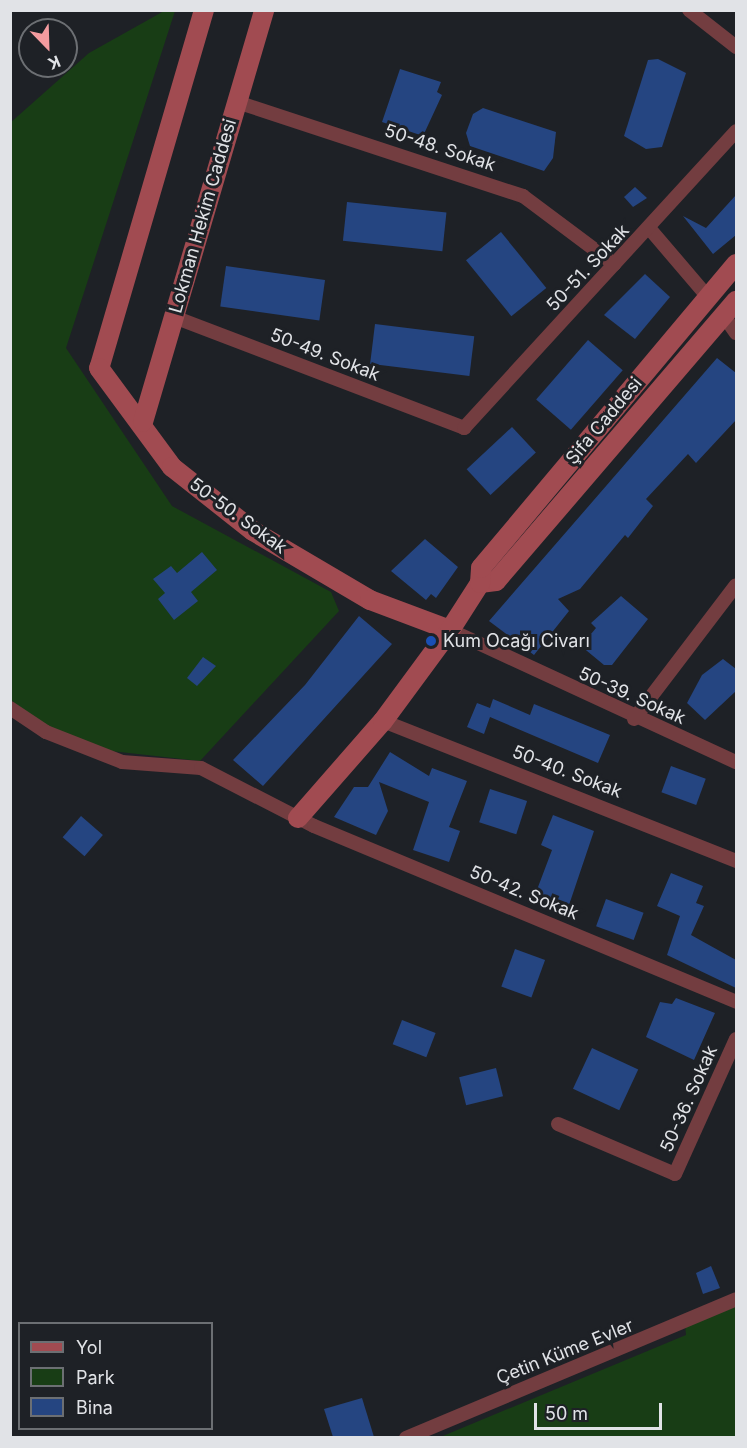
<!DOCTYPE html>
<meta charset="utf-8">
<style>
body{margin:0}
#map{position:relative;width:747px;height:1448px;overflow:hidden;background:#1e2126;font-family:Inter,sans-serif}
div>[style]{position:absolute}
.green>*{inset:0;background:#183d15}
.building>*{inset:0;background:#254581;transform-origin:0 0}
.street>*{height:14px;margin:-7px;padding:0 7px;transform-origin:7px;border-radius:7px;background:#733d40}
.secondary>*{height:20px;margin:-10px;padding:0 10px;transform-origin:10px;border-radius:10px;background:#a14b51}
.dots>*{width:16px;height:16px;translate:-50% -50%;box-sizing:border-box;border:3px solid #1e2126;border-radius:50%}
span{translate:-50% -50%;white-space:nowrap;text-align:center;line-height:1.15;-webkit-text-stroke:6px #1e2126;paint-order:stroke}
.street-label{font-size:18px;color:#e1e3e7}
.poi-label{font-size:18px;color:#e1e3e7}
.left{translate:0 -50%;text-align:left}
.frame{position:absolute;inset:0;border:12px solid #e1e3e7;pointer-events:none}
.legend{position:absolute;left:18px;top:1322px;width:195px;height:108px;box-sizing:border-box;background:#1e2126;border:2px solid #6c6f73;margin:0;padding:8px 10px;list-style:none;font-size:18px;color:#e1e3e7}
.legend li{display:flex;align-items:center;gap:12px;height:30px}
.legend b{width:30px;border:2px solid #6c6f73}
.north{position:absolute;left:18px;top:18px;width:60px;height:60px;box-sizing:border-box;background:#1e2126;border:2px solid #6c6f73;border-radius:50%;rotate:157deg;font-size:16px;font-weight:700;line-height:24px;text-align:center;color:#e1e3e7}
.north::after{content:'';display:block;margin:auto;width:21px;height:27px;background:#f49b9f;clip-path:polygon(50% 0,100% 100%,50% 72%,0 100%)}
.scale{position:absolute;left:534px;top:1403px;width:128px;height:27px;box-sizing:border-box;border:3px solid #e1e3e7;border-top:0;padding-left:8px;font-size:18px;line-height:21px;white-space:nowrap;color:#e1e3e7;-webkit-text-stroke:4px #1e2126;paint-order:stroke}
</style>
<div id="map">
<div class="green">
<div style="clip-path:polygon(164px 11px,175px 11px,66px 348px,172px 506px,331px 592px,339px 611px,200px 761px,102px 750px,45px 727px,11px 700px,10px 123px,89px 53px)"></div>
<div style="clip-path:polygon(736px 1293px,736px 1437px,438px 1438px,686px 1335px,684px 1314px)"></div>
</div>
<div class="building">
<div style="clip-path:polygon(658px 59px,686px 73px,662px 147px,646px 149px,624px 136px,648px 60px)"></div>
<div style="clip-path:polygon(400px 69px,441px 82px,437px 92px,442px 95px,423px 136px,382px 122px)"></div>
<div style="clip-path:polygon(483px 108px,556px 132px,553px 158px,544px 171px,470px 146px,466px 133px,473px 114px)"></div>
<div style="clip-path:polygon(635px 187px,647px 198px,633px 207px,624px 197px)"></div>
<div style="clip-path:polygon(736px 195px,736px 235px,713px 254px,683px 216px,706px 228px)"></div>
<div style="left:347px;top:202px;width:100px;height:39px;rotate:6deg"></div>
<div style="left:501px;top:232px;width:72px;height:45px;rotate:51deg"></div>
<div style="left:226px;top:266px;width:100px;height:41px;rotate:8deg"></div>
<div style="clip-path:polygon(645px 274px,670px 297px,635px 339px,604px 315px)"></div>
<div style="left:375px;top:324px;width:100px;height:40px;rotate:7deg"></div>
<div style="left:588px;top:340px;width:46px;height:79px;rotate:41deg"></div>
<div style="clip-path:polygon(717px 358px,736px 373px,736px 420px,696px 463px,688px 454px,646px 499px,653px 506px,628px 538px,625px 535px,580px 589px,558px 599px,569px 611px,534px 655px,489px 621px)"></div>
<div style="left:512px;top:427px;width:35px;height:62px;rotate:47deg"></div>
<div style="clip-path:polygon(425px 539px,458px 567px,436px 598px,431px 594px,426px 600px,391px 571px)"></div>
<div style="clip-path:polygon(202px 552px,217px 570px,191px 592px,198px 601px,174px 620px,158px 599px,165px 593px,153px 579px,171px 566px,177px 573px)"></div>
<div style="clip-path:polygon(621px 596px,648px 619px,612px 665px,604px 665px,581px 646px,596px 628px,591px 623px)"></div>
<div style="clip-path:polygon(359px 616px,392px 644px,263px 786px,233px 760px,305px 685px)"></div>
<div style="clip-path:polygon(203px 657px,216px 666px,197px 686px,187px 678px)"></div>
<div style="clip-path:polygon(723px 659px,736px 669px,736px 691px,705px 720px,687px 703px,702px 675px)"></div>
<div style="clip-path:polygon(493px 699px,530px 715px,534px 704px,610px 735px,598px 763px,490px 717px,484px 734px,467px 727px,477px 703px,490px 708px)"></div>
<div style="clip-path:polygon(390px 752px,429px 776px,432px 768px,467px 781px,449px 827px,460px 831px,449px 862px,413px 850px,429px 802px,379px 782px,388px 811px,376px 835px,334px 817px,354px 787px,368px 787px)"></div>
<div style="left:671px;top:766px;width:37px;height:28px;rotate:20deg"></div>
<div style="left:490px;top:789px;width:39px;height:35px;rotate:18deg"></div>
<div style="clip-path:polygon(553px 815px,594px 831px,568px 908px,535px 895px,552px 850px,541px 845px)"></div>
<div style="left:81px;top:816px;width:29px;height:28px;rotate:41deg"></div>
<div style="clip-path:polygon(671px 873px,703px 886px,696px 903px,704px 906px,691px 935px,736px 960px,736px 988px,667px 955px,680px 916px,657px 906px)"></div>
<div style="left:606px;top:899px;width:40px;height:29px;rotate:20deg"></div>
<div style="left:515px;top:949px;width:32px;height:40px;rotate:20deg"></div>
<div style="clip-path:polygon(676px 998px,715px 1013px,694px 1060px,646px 1037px,660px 1002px,672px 1004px)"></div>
<div style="left:402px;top:1020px;width:36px;height:26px;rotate:21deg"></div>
<div style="left:592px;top:1048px;width:51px;height:45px;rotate:25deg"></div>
<div style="left:496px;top:1068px;width:29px;height:38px;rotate:76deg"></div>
<div style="clip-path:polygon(711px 1266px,720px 1288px,703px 1294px,696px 1273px)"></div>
<div style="clip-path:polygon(362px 1398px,374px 1437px,333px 1437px,324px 1409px)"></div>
</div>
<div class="street">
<div style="left:689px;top:10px;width:60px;rotate:38.2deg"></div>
<div style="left:237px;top:102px;width:301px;rotate:18.2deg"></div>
<div style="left:523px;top:196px;width:114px;rotate:36.8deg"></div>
<div style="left:649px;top:228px;width:91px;rotate:49.5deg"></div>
<div style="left:724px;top:316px;width:21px;rotate:55deg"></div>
<div style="left:174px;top:317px;width:311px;rotate:20.9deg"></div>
<div style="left:464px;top:428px;width:403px;rotate:-47.5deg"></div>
<div style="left:450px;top:630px;width:315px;rotate:24.8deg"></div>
<div style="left:10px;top:708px;width:43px;rotate:33.7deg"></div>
<div style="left:46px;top:732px;width:82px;rotate:21.5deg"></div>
<div style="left:122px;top:762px;width:79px;rotate:4.3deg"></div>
<div style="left:201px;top:768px;width:127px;rotate:27.2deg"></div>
<div style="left:314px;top:826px;width:457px;rotate:22.6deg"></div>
<div style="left:634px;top:719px;width:168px;rotate:-52.7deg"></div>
<div style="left:383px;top:721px;width:380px;rotate:21.6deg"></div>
<div style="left:558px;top:1124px;width:127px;rotate:23.1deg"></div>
<div style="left:675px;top:1174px;width:148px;rotate:-65.7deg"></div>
<div style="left:406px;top:1438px;width:358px;rotate:-22.8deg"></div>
</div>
<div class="secondary">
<div style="left:204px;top:10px;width:373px;rotate:106.3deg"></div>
<div style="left:99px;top:368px;width:123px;rotate:53.6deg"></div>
<div style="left:172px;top:467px;width:103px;rotate:38.3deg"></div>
<div style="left:253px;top:531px;width:136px;rotate:30.5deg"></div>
<div style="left:370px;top:600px;width:85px;rotate:20.6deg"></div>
<div style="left:143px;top:422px;width:429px;rotate:-73.6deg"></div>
<div style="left:480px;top:583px;width:16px;rotate:-7deg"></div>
<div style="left:496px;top:581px;width:369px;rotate:-49.4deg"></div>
<div style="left:298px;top:818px;width:129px;rotate:-48.8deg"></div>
<div style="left:383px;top:721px;width:113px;rotate:-53.6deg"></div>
<div style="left:450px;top:630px;width:56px;rotate:-57.4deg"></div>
<div style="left:480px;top:583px;width:15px;rotate:-86deg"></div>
<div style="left:481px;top:568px;width:397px;rotate:-50deg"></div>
</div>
<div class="dots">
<div style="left:431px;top:641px;background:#1a4fb4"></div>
</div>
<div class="street-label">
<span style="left:440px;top:148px;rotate:18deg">50-48. Sokak</span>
<span style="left:203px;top:216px;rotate:-74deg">Lokman Hekim Caddesi</span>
<span style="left:588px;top:268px;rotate:-47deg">50-51. Sokak</span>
<span style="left:325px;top:355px;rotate:21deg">50-49. Sokak</span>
<span style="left:604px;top:421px;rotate:-50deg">Şifa Caddesi</span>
<span style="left:238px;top:516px;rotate:36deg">50-50. Sokak</span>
<span style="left:632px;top:696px;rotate:24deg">50-39. Sokak</span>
<span style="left:567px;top:772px;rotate:21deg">50-40. Sokak</span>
<span style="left:524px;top:893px;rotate:22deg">50-42. Sokak</span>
<span style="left:689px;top:1099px;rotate:-66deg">50-36. Sokak</span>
<span style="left:565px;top:1352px;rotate:-22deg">Çetin Küme Evler</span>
</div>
<div class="poi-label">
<span class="left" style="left:443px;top:641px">Kum Ocağı Civarı</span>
</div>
<div class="frame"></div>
<ul class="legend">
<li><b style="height:8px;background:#a14b51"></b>Yol</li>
<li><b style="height:16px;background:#183d15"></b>Park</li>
<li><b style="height:16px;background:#254581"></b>Bina</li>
</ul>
<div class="north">K</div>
<div class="scale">50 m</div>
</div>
